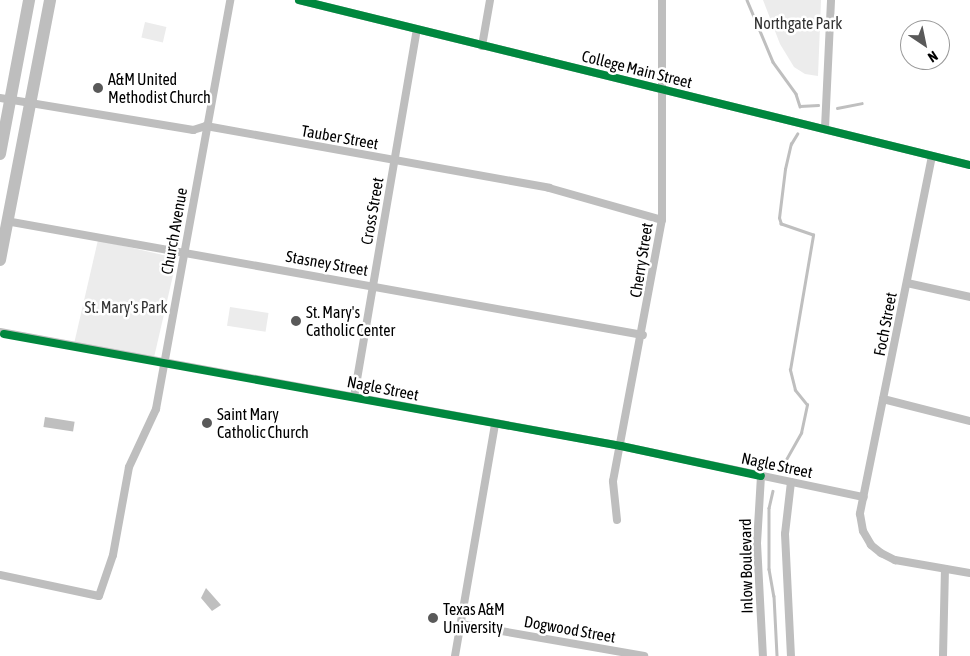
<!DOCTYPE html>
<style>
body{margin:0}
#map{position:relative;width:970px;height:656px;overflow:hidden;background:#fff;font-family:"Asap Condensed",sans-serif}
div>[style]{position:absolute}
.green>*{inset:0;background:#ececec;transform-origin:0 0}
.water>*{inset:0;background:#bfbfbf;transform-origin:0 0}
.stream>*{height:2.5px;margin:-1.25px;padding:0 1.25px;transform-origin:1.25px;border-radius:1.25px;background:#bfbfbf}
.minor>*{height:8px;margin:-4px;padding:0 4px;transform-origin:4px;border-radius:4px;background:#bebebe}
.primary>*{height:12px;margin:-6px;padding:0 6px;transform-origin:6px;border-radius:6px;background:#bebebe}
.cycleway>*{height:8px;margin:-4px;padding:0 4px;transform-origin:4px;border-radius:4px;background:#00873e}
.dots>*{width:14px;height:14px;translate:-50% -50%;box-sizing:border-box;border:2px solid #fff;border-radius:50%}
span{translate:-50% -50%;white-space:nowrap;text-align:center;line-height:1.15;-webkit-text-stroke:5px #fff;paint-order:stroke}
.park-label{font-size:16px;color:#333}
.street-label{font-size:16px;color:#000}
.poi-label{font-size:16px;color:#000}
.left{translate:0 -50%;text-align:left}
.north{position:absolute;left:900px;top:20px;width:50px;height:50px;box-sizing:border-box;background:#fff;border:1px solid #999;border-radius:50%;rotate:146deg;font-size:14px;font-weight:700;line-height:20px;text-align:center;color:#000}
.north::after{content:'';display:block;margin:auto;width:18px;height:22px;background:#595959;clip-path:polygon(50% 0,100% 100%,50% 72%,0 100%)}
</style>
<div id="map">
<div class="green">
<div style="clip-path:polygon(763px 0,821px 0,818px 76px,805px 74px,794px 67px,780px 44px)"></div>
<div style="left:145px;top:22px;width:22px;height:16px;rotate:13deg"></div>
<div style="left:98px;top:240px;width:81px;height:105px;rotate:13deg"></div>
<div style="left:230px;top:307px;width:39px;height:19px;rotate:9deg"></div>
</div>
<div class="water">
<div style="left:45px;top:417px;width:30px;height:10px;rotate:9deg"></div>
<div style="clip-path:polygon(206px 588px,221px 605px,212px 611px,201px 598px)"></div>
</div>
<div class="stream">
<div style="left:747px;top:0;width:67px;rotate:67.2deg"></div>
<div style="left:773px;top:62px;width:39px;rotate:54deg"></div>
<div style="left:796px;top:94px;width:13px;rotate:72deg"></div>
<div style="left:800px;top:106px;width:18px;rotate:-3deg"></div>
<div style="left:837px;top:108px;width:25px;rotate:-11deg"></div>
<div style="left:779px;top:472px;width:45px;rotate:-60.6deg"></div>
<div style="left:801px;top:433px;width:29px;rotate:-78deg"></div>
<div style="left:807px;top:405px;width:19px;rotate:-129deg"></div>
<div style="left:795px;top:390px;width:21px;rotate:-104deg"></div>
<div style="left:790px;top:370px;width:137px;rotate:-80.3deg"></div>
<div style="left:813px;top:235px;width:34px;rotate:-161deg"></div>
<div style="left:781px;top:224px;width:6px;rotate:-108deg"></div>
<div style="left:779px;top:218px;width:49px;rotate:-83deg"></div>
<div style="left:785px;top:169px;width:26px;rotate:-77deg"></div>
<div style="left:791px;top:144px;width:12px;rotate:-59deg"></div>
<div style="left:773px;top:491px;width:17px;rotate:103deg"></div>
<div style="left:769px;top:508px;width:61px;rotate:90deg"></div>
<div style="left:769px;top:569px;width:27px;rotate:80deg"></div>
<div style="left:774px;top:596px;width:60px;rotate:87.1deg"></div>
</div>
<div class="minor">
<div style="left:299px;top:0;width:691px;rotate:13.82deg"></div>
<div style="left:482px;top:46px;width:47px;rotate:-80.1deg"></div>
<div style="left:0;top:98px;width:196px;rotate:9.4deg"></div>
<div style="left:193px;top:130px;width:14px;rotate:-17deg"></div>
<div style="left:206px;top:126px;width:349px;rotate:10.2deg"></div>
<div style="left:549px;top:188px;width:117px;rotate:15.8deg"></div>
<div style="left:825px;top:128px;width:128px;rotate:-87.3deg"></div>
<div style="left:932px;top:156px;width:365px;rotate:101.4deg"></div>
<div style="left:860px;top:514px;width:17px;rotate:80deg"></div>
<div style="left:863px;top:531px;width:16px;rotate:60deg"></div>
<div style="left:871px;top:545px;width:13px;rotate:39deg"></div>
<div style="left:881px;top:553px;width:16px;rotate:27deg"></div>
<div style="left:895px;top:560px;width:76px;rotate:9.8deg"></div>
<div style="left:6px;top:221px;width:647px;rotate:10.15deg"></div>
<div style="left:907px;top:283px;width:65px;rotate:12.5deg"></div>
<div style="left:0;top:332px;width:631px;rotate:10.4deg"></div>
<div style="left:621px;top:446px;width:248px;rotate:11.9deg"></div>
<div style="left:354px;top:397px;width:372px;rotate:-80.3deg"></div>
<div style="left:883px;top:399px;width:90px;rotate:14.2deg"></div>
<div style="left:761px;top:476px;width:67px;rotate:93.4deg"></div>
<div style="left:757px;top:543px;width:113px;rotate:87deg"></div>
<div style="left:791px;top:482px;width:52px;rotate:96.6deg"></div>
<div style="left:785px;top:534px;width:122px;rotate:87.2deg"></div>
<div style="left:617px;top:520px;width:39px;rotate:-96deg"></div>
<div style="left:613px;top:481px;width:266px;rotate:-79.4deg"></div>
<div style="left:662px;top:220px;width:220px;rotate:-90deg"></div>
<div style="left:0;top:575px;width:101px;rotate:12deg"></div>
<div style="left:99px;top:596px;width:43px;rotate:-71.1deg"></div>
<div style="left:113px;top:555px;width:89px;rotate:-79.7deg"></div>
<div style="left:129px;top:467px;width:64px;rotate:-65deg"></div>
<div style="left:156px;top:409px;width:416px;rotate:-79.7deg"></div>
<div style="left:461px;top:624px;width:186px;rotate:9.9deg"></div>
<div style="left:455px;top:656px;width:235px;rotate:-80.2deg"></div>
<div style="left:943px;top:656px;width:87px;rotate:-88.7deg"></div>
</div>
<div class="primary">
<div style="left:0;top:154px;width:157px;rotate:-79.3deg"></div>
<div style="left:0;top:260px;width:265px;rotate:-79.1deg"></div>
</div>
<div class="cycleway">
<div style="left:299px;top:0;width:691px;rotate:13.82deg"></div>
<div style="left:4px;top:334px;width:627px;rotate:10.29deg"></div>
<div style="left:621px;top:446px;width:143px;rotate:12.1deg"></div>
</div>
<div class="dots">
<div style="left:98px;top:88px;background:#595959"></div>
<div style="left:296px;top:321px;background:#595959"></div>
<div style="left:207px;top:423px;background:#595959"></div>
<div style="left:433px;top:618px;background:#595959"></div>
</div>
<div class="park-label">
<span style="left:798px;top:23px">Northgate Park</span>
<span style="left:126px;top:307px">St. Mary's Park</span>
</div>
<div class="street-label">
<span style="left:637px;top:69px;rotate:14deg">College Main Street</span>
<span style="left:340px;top:137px;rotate:10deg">Tauber Street</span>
<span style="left:372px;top:211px;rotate:-80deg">Cross Street</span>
<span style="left:174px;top:231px;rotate:-80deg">Church Avenue</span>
<span style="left:641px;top:260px;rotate:-81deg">Cherry Street</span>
<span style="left:327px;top:263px;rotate:10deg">Stasney Street</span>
<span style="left:885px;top:324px;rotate:-79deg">Foch Street</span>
<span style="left:383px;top:388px;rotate:11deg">Nagle Street</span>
<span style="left:777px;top:465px;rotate:12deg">Nagle Street</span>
<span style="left:746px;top:566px;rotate:-91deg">Inlow Boulevard</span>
<span style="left:570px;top:629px;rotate:10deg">Dogwood Street</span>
</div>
<div class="poi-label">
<span class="left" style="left:108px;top:88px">A&amp;M United<br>Methodist Church</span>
<span class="left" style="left:306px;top:321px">St. Mary's<br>Catholic Center</span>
<span class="left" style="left:217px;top:423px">Saint Mary<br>Catholic Church</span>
<span class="left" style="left:443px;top:618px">Texas A&amp;M<br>University</span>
</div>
<div class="north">N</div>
</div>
